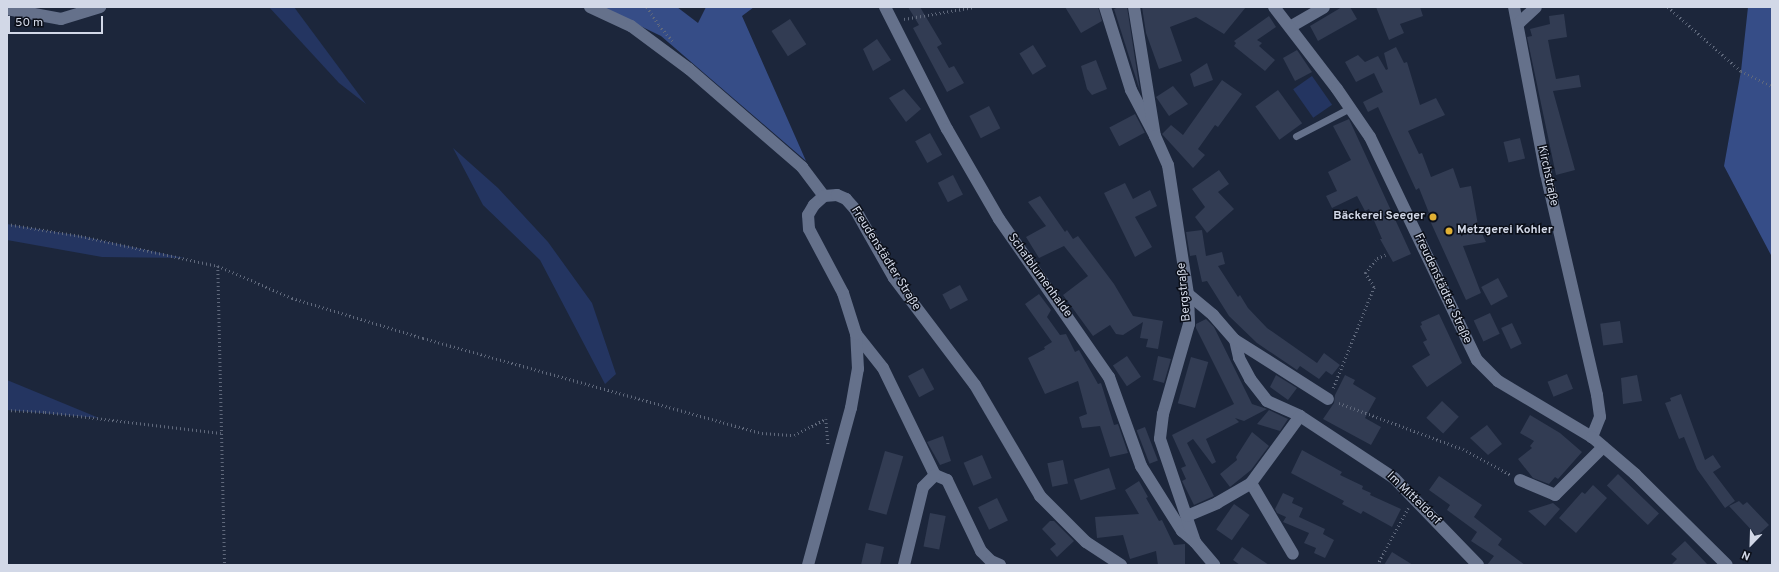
<!DOCTYPE html>
<meta charset="utf-8">
<style>
body{margin:0}
#map{position:relative;width:1779px;height:572px;overflow:hidden;background:#1c263b;font-family:Overpass,sans-serif}
div>[style]{position:absolute}
.green>*{inset:0;background:#243561;transform-origin:0 0}
.forest>*{inset:0;background:#364d87}
.building>*{inset:0;background:#323c53;transform-origin:0 0}
.path>*{height:2.5px;margin-top:-1.25px;transform-origin:0;background:repeating-linear-gradient(90deg,#60697c 0 1px,transparent 0 4px)}
.service>*{height:7px;margin:-3.5px;padding:0 3.5px;transform-origin:3.5px;border-radius:3.5px;background:#65718b}
.minor>*{height:12px;margin:-6px;padding:0 6px;transform-origin:6px;border-radius:6px;background:#65718b}
.tertiary>*{height:12px;margin:-6px;padding:0 6px;transform-origin:6px;border-radius:6px;background:#65718b}
.dots>*{width:11px;height:11px;translate:-50% -50%;box-sizing:border-box;border:2px solid #0b0f19;border-radius:50%}
span{translate:-50% -50%;white-space:nowrap;text-align:center;line-height:1.15;-webkit-text-stroke:3px #0b0f19;paint-order:stroke}
.street-label{font-size:12px;color:#d2d8e7}
.poi-label{font-size:12px;color:#d2d8e7;font-weight:700}
.right{translate:-100% -50%;text-align:right}
.left{translate:0 -50%;text-align:left}
.frame{position:absolute;inset:0;border:8px solid #d2d8e7;pointer-events:none}
.north{position:absolute;left:1731px;top:524px;width:40px;height:40px;-webkit-text-stroke:3px #0b0f19;paint-order:stroke;rotate:203deg;font-size:11px;font-weight:700;line-height:16px;text-align:center;color:#d2d8e7}
.north::after{content:'';display:block;margin:auto;width:14px;height:18px;background:#d2d8e7;clip-path:polygon(50% 0,100% 100%,50% 72%,0 100%)}
.scale{position:absolute;left:8px;top:16px;width:95px;height:18px;box-sizing:border-box;border:2px solid #d2d8e7;border-top:0;padding-left:5px;font-size:12px;line-height:14px;white-space:nowrap;color:#d2d8e7;-webkit-text-stroke:3px #0b0f19;paint-order:stroke}
</style>
<div id="map">
<div class="green">
<div style="clip-path:polygon(269px 7px,294px 7px,366px 104px,339px 83px)"></div>
<div style="left:1312px;top:76px;width:35px;height:23px;rotate:55deg"></div>
<div style="clip-path:polygon(453px 148px,498px 188px,548px 242px,592px 303px,616px 374px,605px 384px,540px 260px,483px 205px)"></div>
<div style="clip-path:polygon(7px 224px,81px 236px,184px 258px,102px 257px,7px 240px)"></div>
<div style="clip-path:polygon(7px 380px,99px 418px,7px 410px)"></div>
</div>
<div class="forest">
<div style="clip-path:polygon(601px 7px,677px 7px,698px 23px,706px 7px,754px 7px,742px 16px,806px 161px,661px 36px)"></div>
<div style="clip-path:polygon(1748px 7px,1772px 7px,1772px 257px,1724px 166px,1741px 71px)"></div>
</div>
<div class="building">
<div style="clip-path:polygon(908px 7px,920px 7px,942px 44px,937px 47px,949px 68px,954px 66px,964px 83px,947px 92px,913px 28px,919px 25px)"></div>
<div style="clip-path:polygon(1065px 7px,1098px 7px,1102px 21px,1081px 33px)"></div>
<div style="clip-path:polygon(1119px 7px,1127px 7px,1140px 91px,1114px 9px)"></div>
<div style="clip-path:polygon(1142px 7px,1246px 7px,1224px 34px,1196px 17px,1170px 27px,1182px 61px,1159px 69px,1146px 33px)"></div>
<div style="clip-path:polygon(1342px 7px,1350px 7px,1357px 19px,1318px 41px,1310px 26px)"></div>
<div style="clip-path:polygon(1376px 7px,1420px 7px,1423px 16px,1400px 24px,1404px 33px,1389px 40px)"></div>
<div style="clip-path:polygon(1564px 14px,1567px 37px,1548px 40px,1551px 56px,1556px 79px,1579px 75px,1581px 87px,1553px 91px,1575px 170px,1556px 175px,1527px 37px,1532px 36px,1530px 29px,1550px 24px,1549px 16px)"></div>
<div style="clip-path:polygon(1269px 16px,1276px 27px,1257px 40px,1262px 43px,1259px 46px,1275px 60px,1265px 71px,1234px 46px,1236px 43px,1234px 41px)"></div>
<div style="left:790px;top:19px;width:30px;height:22px;rotate:57deg"></div>
<div style="clip-path:polygon(877px 39px,891px 60px,873px 71px,863px 49px)"></div>
<div style="left:1033px;top:45px;width:25px;height:16px;rotate:58deg"></div>
<div style="clip-path:polygon(1396px 47px,1404px 63px,1407px 62px,1420px 105px,1436px 98px,1445px 115px,1408px 131px,1419px 154px,1422px 153px,1431px 177px,1453px 168px,1460px 188px,1471px 186px,1478px 225px,1486px 242px,1463px 246px,1481px 293px,1466px 300px,1427px 214px,1429px 213px,1419px 188px,1416px 190px,1378px 107px,1368px 112px,1363px 102px,1383px 92px,1374px 73px,1356px 82px,1345px 62px,1358px 55px,1365px 62px,1378px 56px,1386px 70px,1388px 69px,1384px 53px)"></div>
<div style="clip-path:polygon(1297px 50px,1312px 72px,1295px 81px,1283px 58px)"></div>
<div style="clip-path:polygon(1096px 60px,1107px 89px,1092px 95px,1087px 89px,1081px 66px)"></div>
<div style="clip-path:polygon(1207px 63px,1213px 80px,1194px 87px,1190px 74px)"></div>
<div style="clip-path:polygon(1222px 80px,1242px 94px,1218px 127px,1215px 125px,1198px 149px,1205px 155px,1193px 168px,1162px 134px,1171px 125px,1183px 135px)"></div>
<div style="clip-path:polygon(1173px 86px,1188px 104px,1169px 116px,1156px 97px)"></div>
<div style="clip-path:polygon(904px 89px,921px 109px,906px 122px,889px 98px)"></div>
<div style="left:1278px;top:90px;width:41px;height:28px;rotate:54deg"></div>
<div style="left:989px;top:106px;width:25px;height:22px;rotate:63deg"></div>
<div style="left:1135px;top:114px;width:21px;height:29px;rotate:62deg"></div>
<div style="clip-path:polygon(1349px 119px,1411px 254px,1393px 262px,1380px 239px,1382px 239px,1369px 209px,1365px 211px,1357px 196px,1332px 208px,1326px 196px,1337px 191px,1328px 172px,1351px 160px,1333px 126px)"></div>
<div style="left:930px;top:133px;width:25px;height:17px;rotate:61deg"></div>
<div style="left:1520px;top:138px;width:21px;height:17px;rotate:76deg"></div>
<div style="clip-path:polygon(1219px 170px,1229px 184px,1218px 192px,1234px 209px,1207px 233px,1195px 217px,1205px 207px,1192px 189px)"></div>
<div style="left:953px;top:175px;width:22px;height:17px;rotate:63deg"></div>
<div style="clip-path:polygon(1125px 183px,1133px 199px,1150px 190px,1157px 206px,1135px 217px,1152px 247px,1135px 257px,1104px 193px)"></div>
<div style="clip-path:polygon(1040px 196px,1065px 232px,1067px 230px,1073px 239px,1078px 236px,1114px 284px,1133px 316px,1163px 321px,1158px 349px,1146px 347px,1148px 339px,1140px 338px,1143px 322px,1123px 335px,1116px 334px,1110px 325px,1093px 336px,1063px 295px,1088px 276px,1064px 246px,1039px 258px,1026px 237px,1046px 226px,1028px 202px)"></div>
<div style="clip-path:polygon(1202px 230px,1206px 256px,1222px 252px,1225px 264px,1218px 266px,1238px 297px,1240px 295px,1248px 308px,1267px 328px,1317px 363px,1324px 353px,1340px 365px,1332px 375px,1326px 371px,1319px 379px,1300px 366px,1297px 370px,1257px 343px,1229px 316px,1207px 281px,1202px 282px,1196px 255px,1190px 256px,1186px 232px)"></div>
<div style="left:1498px;top:278px;width:21px;height:19px;rotate:62deg"></div>
<div style="left:960px;top:285px;width:17px;height:20px;rotate:62deg"></div>
<div style="clip-path:polygon(1039px 294px,1051px 310px,1047px 317px,1060px 335px,1066px 334px,1075px 352px,1079px 350px,1098px 384px,1101px 383px,1114px 425px,1118px 424px,1128px 453px,1110px 457px,1100px 426px,1082px 428px,1079px 417px,1087px 414px,1078px 381px,1045px 394px,1028px 358px,1045px 349px,1044px 347px,1052px 342px,1025px 304px)"></div>
<div style="left:1490px;top:313px;width:23px;height:18px;rotate:65deg"></div>
<div style="clip-path:polygon(1439px 314px,1462px 363px,1427px 387px,1412px 366px,1430px 355px,1423px 342px,1427px 340px,1420px 326px,1422px 325px,1421px 322px)"></div>
<div style="clip-path:polygon(1206px 319px,1214px 327px,1252px 404px,1267px 409px,1244px 421px,1235px 418px,1239px 422px,1206px 439px,1216px 462px,1212px 464px,1193px 439px,1187px 443px,1214px 496px,1194px 505px,1182px 481px,1186px 479px,1181px 468px,1186px 466px,1172px 435px,1234px 404px,1196px 328px,1196px 324px)"></div>
<div style="left:1620px;top:321px;width:22px;height:20px;rotate:82deg"></div>
<div style="left:1512px;top:323px;width:23px;height:12px;rotate:65deg"></div>
<div style="left:1127px;top:356px;width:25px;height:17px;rotate:56deg"></div>
<div style="clip-path:polygon(1158px 356px,1171px 359px,1164px 383px,1153px 380px)"></div>
<div style="left:1191px;top:357px;width:18px;height:48px;rotate:16deg"></div>
<div style="left:923px;top:368px;width:24px;height:17px;rotate:62deg"></div>
<div style="left:1567px;top:374px;width:16px;height:21px;rotate:68deg"></div>
<div style="clip-path:polygon(1276px 375px,1297px 388px,1288px 400px,1270px 387px)"></div>
<div style="clip-path:polygon(1345px 375px,1355px 380px,1353px 384px,1376px 398px,1365px 418px,1381px 427px,1371px 445px,1323px 419px,1334px 403px,1335px 395px)"></div>
<div style="clip-path:polygon(1637px 375px,1642px 401px,1623px 404px,1621px 378px)"></div>
<div style="clip-path:polygon(1681px 394px,1705px 460px,1713px 455px,1721px 467px,1713px 472px,1735px 501px,1725px 508px,1697px 469px,1684px 437px,1679px 439px,1665px 403px,1671px 401px,1670px 398px)"></div>
<div style="left:1442px;top:401px;width:23px;height:23px;rotate:43deg"></div>
<div style="clip-path:polygon(1269px 410px,1288px 419px,1280px 431px,1257px 424px)"></div>
<div style="clip-path:polygon(1530px 415px,1560px 433px,1582px 452px,1558px 479px,1555px 477px,1549px 484px,1533px 478px,1518px 459px,1532px 448px,1530px 446px,1534px 441px,1520px 433px)"></div>
<div style="clip-path:polygon(1487px 425px,1502px 444px,1488px 455px,1470px 438px)"></div>
<div style="left:1145px;top:427px;width:36px;height:9px;rotate:69deg"></div>
<div style="clip-path:polygon(1252px 432px,1269px 446px,1251px 470px,1230px 487px,1220px 474px,1237px 460px,1236px 457px)"></div>
<div style="clip-path:polygon(943px 436px,951px 461px,940px 465px,927px 442px)"></div>
<div style="clip-path:polygon(1302px 450px,1342px 472px,1340px 475px,1363px 486px,1362px 489px,1371px 493px,1370px 495px,1401px 509px,1392px 527px,1363px 511px,1361px 514px,1342px 504px,1344px 501px,1291px 473px)"></div>
<div style="left:885px;top:451px;width:19px;height:61px;rotate:16deg"></div>
<div style="left:982px;top:455px;width:25px;height:20px;rotate:67deg"></div>
<div style="left:1063px;top:460px;width:24px;height:16px;rotate:78deg"></div>
<div style="left:1109px;top:468px;width:22px;height:37px;rotate:72deg"></div>
<div style="left:1618px;top:474px;width:57px;height:16px;rotate:44deg"></div>
<div style="clip-path:polygon(1439px 476px,1482px 505px,1474px 517px,1502px 539px,1498px 545px,1525px 565px,1487px 565px,1494px 556px,1471px 541px,1477px 532px,1447px 510px,1450px 505px,1429px 490px)"></div>
<div style="clip-path:polygon(1139px 481px,1148px 497px,1146px 498px,1159px 521px,1162px 520px,1174px 545px,1185px 544px,1185px 565px,1158px 565px,1156px 551px,1130px 559px,1123px 535px,1097px 538px,1095px 517px,1139px 514px,1125px 490px)"></div>
<div style="clip-path:polygon(1593px 485px,1607px 498px,1576px 533px,1559px 518px,1582px 492px,1585px 494px)"></div>
<div style="clip-path:polygon(1283px 493px,1294px 498px,1292px 503px,1303px 508px,1299px 517px,1325px 529px,1323px 534px,1334px 540px,1325px 558px,1314px 553px,1316px 548px,1304px 543px,1309px 533px,1283px 522px,1286px 517px,1277px 513px,1275px 509px)"></div>
<div style="left:997px;top:498px;width:25px;height:21px;rotate:64deg"></div>
<div style="clip-path:polygon(1739px 501px,1743px 505px,1747px 502px,1769px 525px,1757px 536px,1729px 506px)"></div>
<div style="clip-path:polygon(1553px 503px,1560px 509px,1545px 526px,1528px 511px)"></div>
<div style="left:1234px;top:504px;width:19px;height:31px;rotate:35deg"></div>
<div style="left:930px;top:513px;width:16px;height:34px;rotate:11deg"></div>
<div style="clip-path:polygon(1050px 521px,1054px 521px,1074px 541px,1057px 557px,1050px 549px,1056px 544px,1042px 529px)"></div>
<div style="clip-path:polygon(1685px 541px,1708px 565px,1671px 565px,1677px 559px,1671px 554px)"></div>
<div style="clip-path:polygon(866px 543px,884px 547px,880px 565px,861px 565px)"></div>
<div style="clip-path:polygon(1242px 547px,1269px 565px,1240px 565px,1233px 560px)"></div>
<div style="clip-path:polygon(1392px 552px,1413px 565px,1384px 565px)"></div>
</div>
<div class="path">
<div style="left:647px;top:7px;width:22px;rotate:56deg"></div>
<div style="left:659px;top:25px;width:21px;rotate:49deg"></div>
<div style="left:1668px;top:7px;width:97px;rotate:41.2deg"></div>
<div style="left:1741px;top:71px;width:34px;rotate:26deg"></div>
<div style="left:904px;top:19px;width:71px;rotate:-9.7deg"></div>
<div style="left:7px;top:224px;width:75px;rotate:9.2deg"></div>
<div style="left:81px;top:236px;width:140px;rotate:12.4deg"></div>
<div style="left:218px;top:266px;width:81px;rotate:23.4deg"></div>
<div style="left:292px;top:298px;width:137px;rotate:17deg"></div>
<div style="left:423px;top:338px;width:352px;rotate:15.7deg"></div>
<div style="left:762px;top:433px;width:32px;rotate:4deg"></div>
<div style="left:794px;top:435px;width:36px;rotate:-27deg"></div>
<div style="left:826px;top:419px;width:25px;rotate:85deg"></div>
<div style="left:218px;top:266px;width:299px;rotate:88.7deg"></div>
<div style="left:1333px;top:388px;width:109px;rotate:-67.9deg"></div>
<div style="left:1374px;top:287px;width:17px;rotate:-123deg"></div>
<div style="left:1365px;top:273px;width:19px;rotate:-51deg"></div>
<div style="left:1377px;top:258px;width:9px;rotate:-21deg"></div>
<div style="left:1339px;top:403px;width:132px;rotate:20.4deg"></div>
<div style="left:1463px;top:449px;width:55px;rotate:28.4deg"></div>
<div style="left:7px;top:410px;width:38px;rotate:3deg"></div>
<div style="left:45px;top:412px;width:177px;rotate:6.8deg"></div>
<div style="left:1377px;top:565px;width:65px;rotate:-61.5deg"></div>
</div>
<div class="service">
<div style="left:1296px;top:136px;width:61px;rotate:-27.4deg"></div>
</div>
<div class="minor">
<div style="left:590px;top:7px;width:45px;rotate:24.9deg"></div>
<div style="left:631px;top:26px;width:72px;rotate:36.6deg"></div>
<div style="left:689px;top:69px;width:150px;rotate:40.9deg"></div>
<div style="left:802px;top:167px;width:36px;rotate:53deg"></div>
<div style="left:885px;top:7px;width:137px;rotate:63.1deg"></div>
<div style="left:947px;top:129px;width:104px;rotate:60deg"></div>
<div style="left:999px;top:219px;width:193px;rotate:55.2deg"></div>
<div style="left:1109px;top:377px;width:95px;rotate:70.2deg"></div>
<div style="left:1141px;top:466px;width:77px;rotate:57.8deg"></div>
<div style="left:1182px;top:531px;width:17px;rotate:40deg"></div>
<div style="left:1105px;top:7px;width:87px;rotate:72.6deg"></div>
<div style="left:1131px;top:90px;width:50px;rotate:62.4deg"></div>
<div style="left:1134px;top:7px;width:131px;rotate:80.8deg"></div>
<div style="left:1155px;top:136px;width:32px;rotate:66deg"></div>
<div style="left:1168px;top:165px;width:131px;rotate:81.2deg"></div>
<div style="left:1188px;top:294px;width:30px;rotate:88deg"></div>
<div style="left:1189px;top:324px;width:94px;rotate:106.1deg"></div>
<div style="left:1163px;top:414px;width:25px;rotate:97deg"></div>
<div style="left:1160px;top:439px;width:109px;rotate:71.2deg"></div>
<div style="left:1195px;top:542px;width:30px;rotate:50deg"></div>
<div style="left:1514px;top:7px;width:170px;rotate:79.2deg"></div>
<div style="left:1546px;top:174px;width:227px;rotate:77deg"></div>
<div style="left:1597px;top:395px;width:22px;rotate:82deg"></div>
<div style="left:1600px;top:417px;width:22px;rotate:112deg"></div>
<div style="left:7px;top:9px;width:55px;rotate:10.5deg"></div>
<div style="left:61px;top:19px;width:41px;rotate:-17.1deg"></div>
<div style="left:1519px;top:23px;width:23px;rotate:-43deg"></div>
<div style="left:1290px;top:27px;width:39px;rotate:-30deg"></div>
<div style="left:1188px;top:294px;width:33px;rotate:40deg"></div>
<div style="left:1213px;top:315px;width:33px;rotate:49deg"></div>
<div style="left:1235px;top:340px;width:18px;rotate:77deg"></div>
<div style="left:1239px;top:358px;width:24px;rotate:62deg"></div>
<div style="left:1250px;top:379px;width:28px;rotate:52deg"></div>
<div style="left:1267px;top:401px;width:36px;rotate:24deg"></div>
<div style="left:1300px;top:416px;width:113px;rotate:33.4deg"></div>
<div style="left:1394px;top:478px;width:121px;rotate:46deg"></div>
<div style="left:856px;top:334px;width:43px;rotate:51.5deg"></div>
<div style="left:883px;top:368px;width:119px;rotate:64.1deg"></div>
<div style="left:935px;top:475px;width:13px;rotate:23deg"></div>
<div style="left:947px;top:480px;width:79px;rotate:64.4deg"></div>
<div style="left:981px;top:551px;width:14px;rotate:45deg"></div>
<div style="left:991px;top:561px;width:10px;rotate:24deg"></div>
<div style="left:1235px;top:340px;width:110px;rotate:32.4deg"></div>
<div style="left:1520px;top:480px;width:38px;rotate:23deg"></div>
<div style="left:1555px;top:495px;width:68px;rotate:-45deg"></div>
<div style="left:1251px;top:483px;width:82px;rotate:59.4deg"></div>
<div style="left:1187px;top:516px;width:33px;rotate:-23deg"></div>
<div style="left:1217px;top:503px;width:39px;rotate:-30deg"></div>
<div style="left:1251px;top:483px;width:83px;rotate:-53.8deg"></div>
<div style="left:904px;top:565px;width:80px;rotate:-76.3deg"></div>
<div style="left:923px;top:487px;width:17px;rotate:-45deg"></div>
</div>
<div class="tertiary">
<div style="left:1274px;top:7px;width:103px;rotate:52.5deg"></div>
<div style="left:1337px;top:89px;width:58px;rotate:55.5deg"></div>
<div style="left:1370px;top:137px;width:247px;rotate:64.4deg"></div>
<div style="left:1477px;top:360px;width:30px;rotate:45deg"></div>
<div style="left:1498px;top:381px;width:109px;rotate:30.8deg"></div>
<div style="left:1592px;top:437px;width:57px;rotate:40.7deg"></div>
<div style="left:1635px;top:474px;width:129px;rotate:44.7deg"></div>
<div style="left:808px;top:565px;width:163px;rotate:-74.7deg"></div>
<div style="left:851px;top:408px;width:40px;rotate:-80deg"></div>
<div style="left:858px;top:369px;width:35px;rotate:-93deg"></div>
<div style="left:856px;top:334px;width:43px;rotate:-107.6deg"></div>
<div style="left:843px;top:293px;width:72px;rotate:-118deg"></div>
<div style="left:809px;top:229px;width:14px;rotate:-94deg"></div>
<div style="left:808px;top:215px;width:12px;rotate:-59deg"></div>
<div style="left:814px;top:205px;width:13px;rotate:-42deg"></div>
<div style="left:824px;top:196px;width:13px;rotate:-4deg"></div>
<div style="left:837px;top:195px;width:10px;rotate:24deg"></div>
<div style="left:846px;top:199px;width:13px;rotate:48deg"></div>
<div style="left:855px;top:209px;width:79px;rotate:60.5deg"></div>
<div style="left:894px;top:278px;width:134px;rotate:52.9deg"></div>
<div style="left:975px;top:385px;width:129px;rotate:59.6deg"></div>
<div style="left:1040px;top:496px;width:65px;rotate:45deg"></div>
<div style="left:1086px;top:542px;width:42px;rotate:33.3deg"></div>
</div>
<div class="dots">
<div style="left:1433px;top:217px;background:#e0b034"></div>
<div style="left:1449px;top:231px;background:#e0b034"></div>
</div>
<div class="street-label">
<span style="left:1547px;top:176px;rotate:78deg">Kirchstraße</span>
<span style="left:885px;top:259px;rotate:58deg">Freudenstädter Straße</span>
<span style="left:1039px;top:276px;rotate:54deg">Schafblumenhalde</span>
<span style="left:1442px;top:289px;rotate:65deg">Freudenstädter Straße</span>
<span style="left:1185px;top:292px;rotate:-95deg">Bergstraße</span>
<span style="left:1413px;top:499px;rotate:44deg">Im Mitteldorf</span>
</div>
<div class="poi-label">
<span class="right" style="left:1425px;top:217px">Bäckerei Seeger</span>
<span class="left" style="left:1457px;top:231px">Metzgerei Kohler</span>
</div>
<div class="frame"></div>
<div class="north">N</div>
<div class="scale">50 m</div>
</div>
